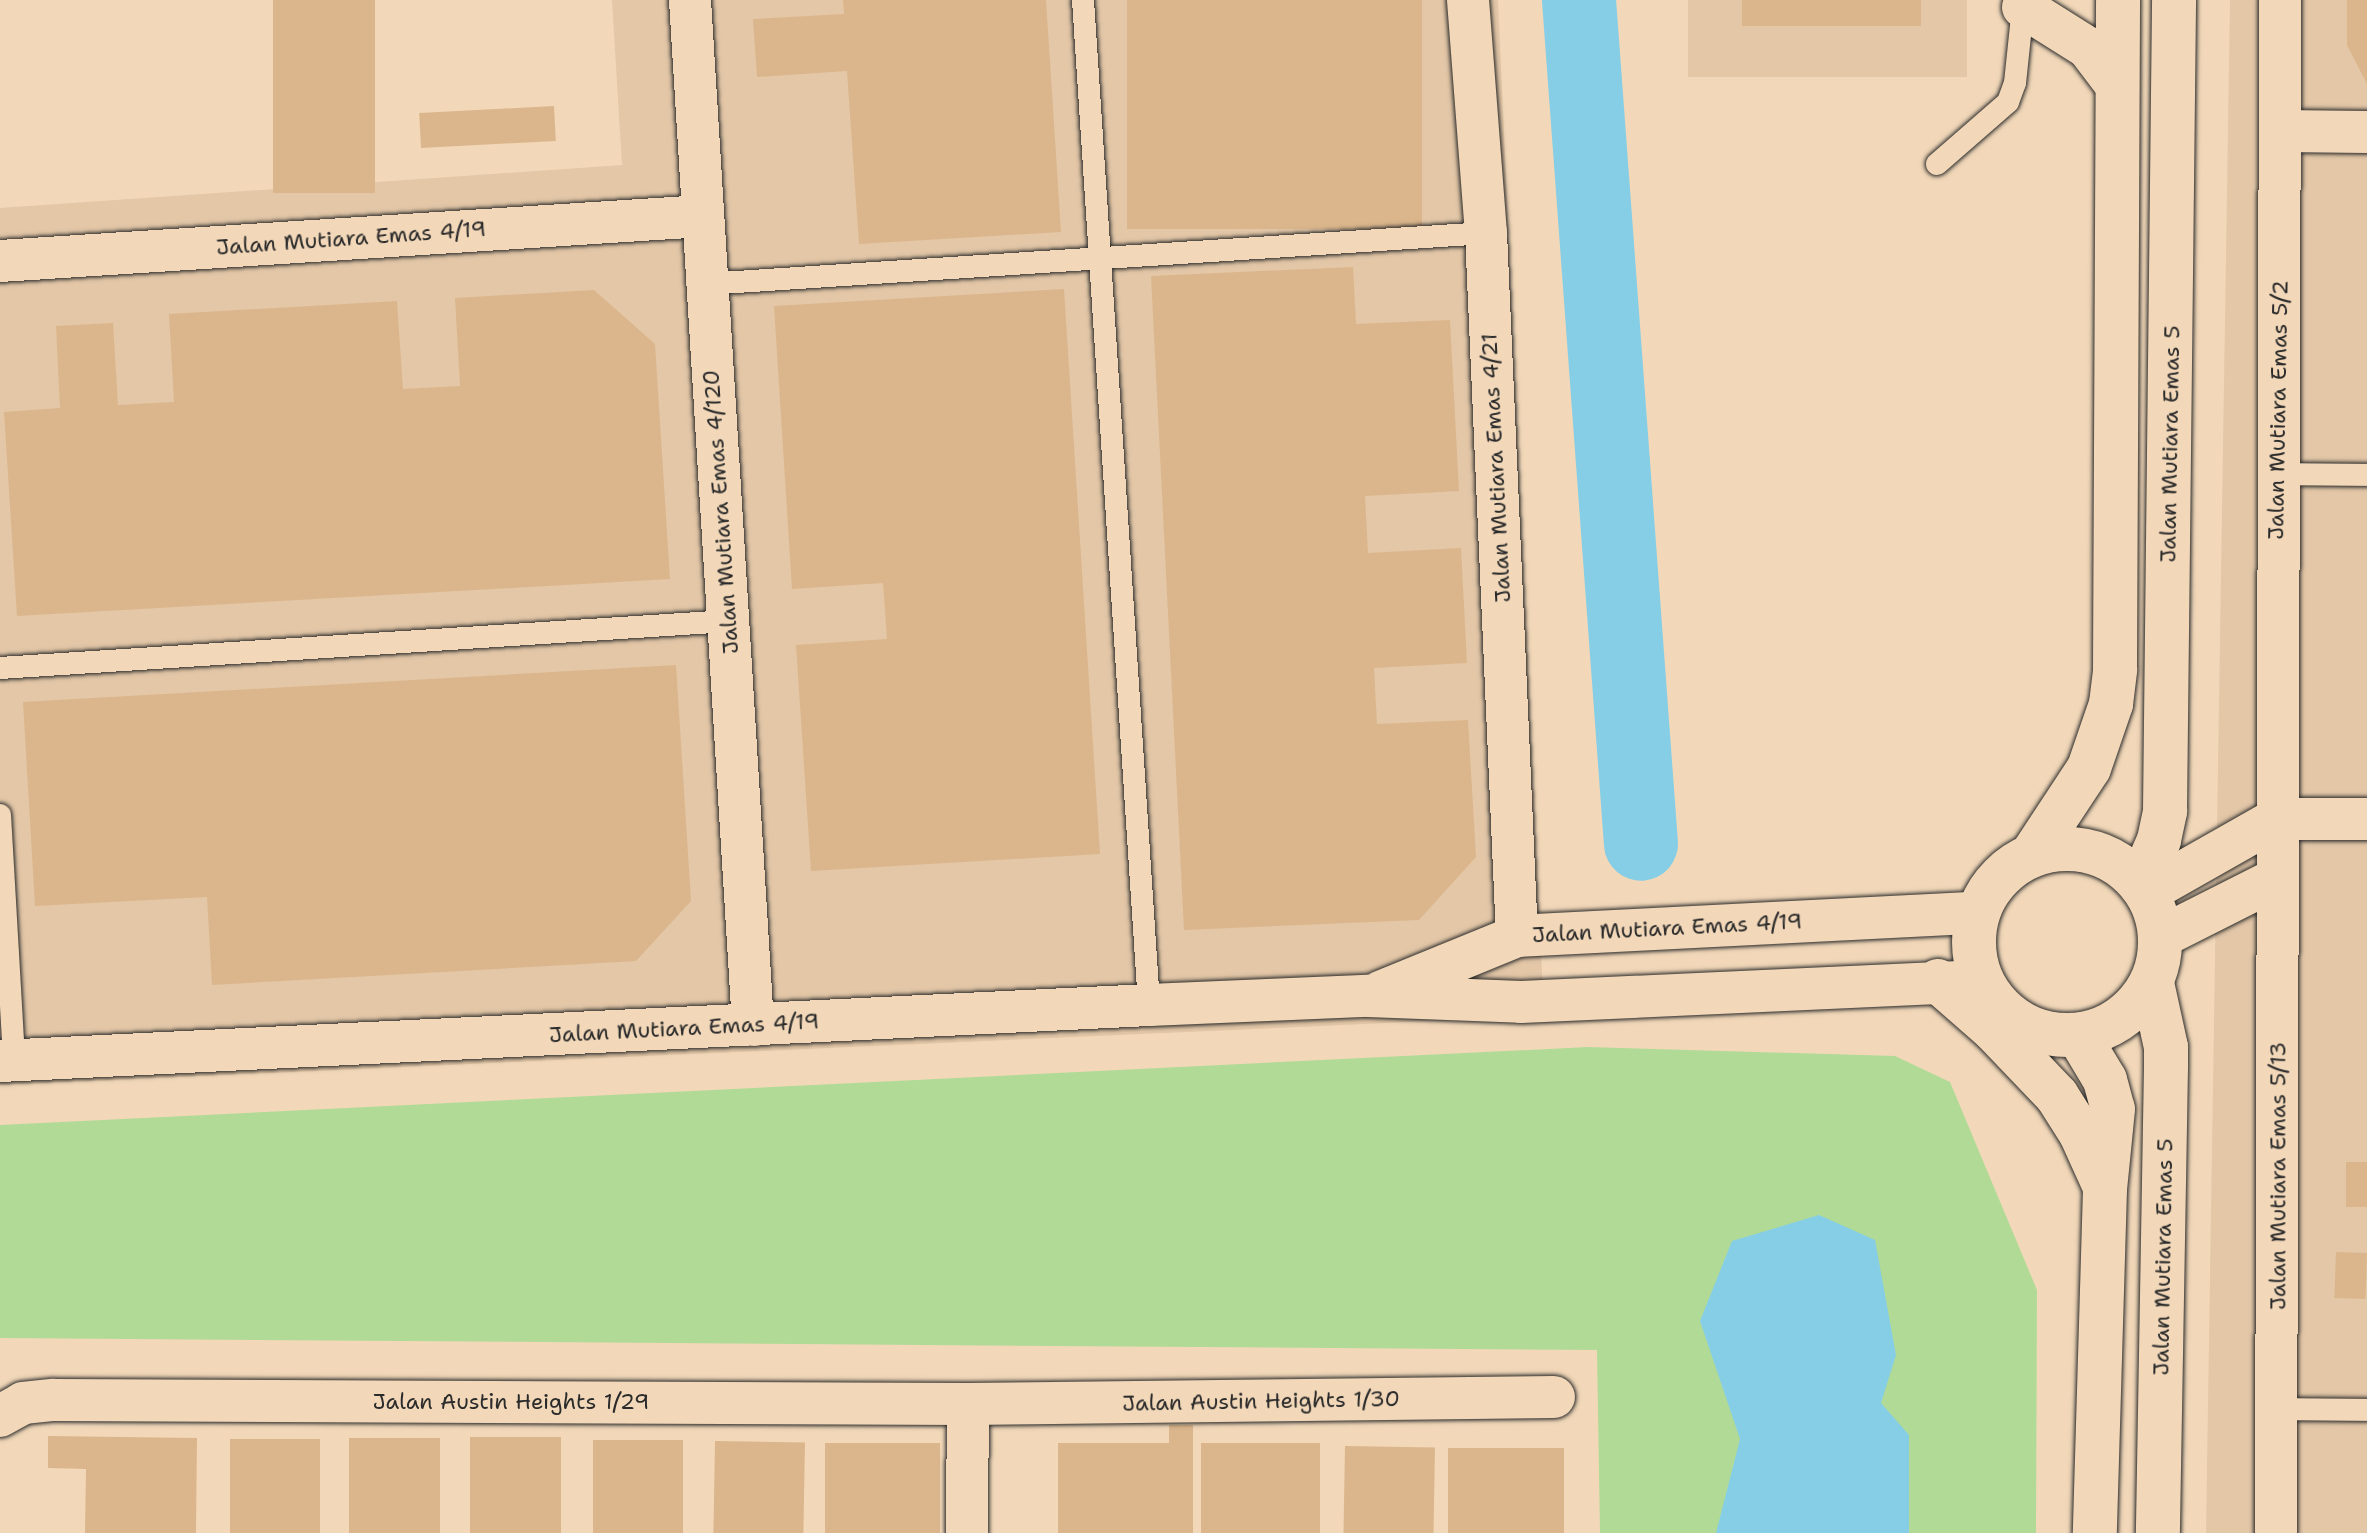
<!DOCTYPE html>
<style>
body{margin:0}
#map{position:relative;width:2367px;height:1533px;overflow:hidden;background:#f2d8b9;font-family:"Shantell Sans",sans-serif}
div>[style]{position:absolute}
.built>*{inset:0;background:#e3c7a7;transform-origin:0 0}
.green>*{inset:0;background:#b2da97}
.water>*{inset:0;background:#85cee6}
.river>*{height:74px;margin:-37px;padding:0 37px;transform-origin:37px;border-radius:37px;background:#85cee6}
.building>*{inset:0;background:#dbb68c;transform-origin:0 0}
.roads{filter:drop-shadow(0 0 2px #2b2b2b) drop-shadow(0 0 2px #2b2b2b)}
.lane>*{height:22px;margin:-11px;padding:0 11px;transform-origin:11px;border-radius:11px;background:#f2d8b9}
.street>*{height:42px;margin:-21px;padding:0 21px;transform-origin:21px;border-radius:21px;background:#f2d8b9}
.secondary>*{height:44px;margin:-22px;padding:0 22px;transform-origin:22px;border-radius:22px;background:#f2d8b9}
.secondary>.ring{margin:-22px;padding:0;box-sizing:content-box;background:none;border:44px solid #f2d8b9;border-radius:50%}
span{translate:-50% -50%;white-space:nowrap;text-align:center;line-height:1.15;-webkit-text-stroke:7px #f2d8b9;paint-order:stroke}
.street-label{font-size:22px;color:#2b2b2b}
</style>
<div id="map">
<div class="built">
<div style="clip-path:polygon(612px 0,1498px 0,1544px 1016px,0 1085px,0 208px,622px 165px)"></div>
<div style="left:1688px;top:0;width:279px;height:77px"></div>
<div style="clip-path:polygon(2230px 0,2367px 0,2367px 1533px,2206px 1533px)"></div>
</div>
<div class="green">
<div style="clip-path:polygon(1588px 1047px,1895px 1056px,1950px 1082px,2037px 1290px,2036px 1533px,1600px 1533px,1597px 1350px,0 1338px,0 1125px)"></div>
</div>
<div class="water">
<div style="clip-path:polygon(1819px 1215px,1875px 1240px,1896px 1355px,1881px 1403px,1909px 1435px,1909px 1533px,1716px 1533px,1740px 1439px,1700px 1321px,1732px 1241px)"></div>
</div>
<div class="river">
<div style="left:1579px;top:0;width:846px;rotate:85.8deg"></div>
</div>
<div class="building">
<div style="left:273px;top:0;width:102px;height:193px"></div>
<div style="clip-path:polygon(843px 0,1046px 0,1061px 232px,859px 244px,847px 71px,757px 77px,753px 19px,844px 14px)"></div>
<div style="left:1127px;top:0;width:295px;height:229px"></div>
<div style="left:1742px;top:0;width:179px;height:26px"></div>
<div style="clip-path:polygon(2347px 0,2367px 0,2367px 84px,2347px 45px)"></div>
<div style="left:554px;top:106px;width:35px;height:135px;rotate:87deg"></div>
<div style="clip-path:polygon(1353px 267px,1356px 324px,1450px 320px,1459px 491px,1365px 496px,1368px 553px,1461px 548px,1467px 663px,1374px 668px,1377px 724px,1468px 720px,1476px 857px,1419px 920px,1184px 930px,1151px 276px)"></div>
<div style="clip-path:polygon(1064px 289px,1100px 854px,811px 871px,796px 645px,887px 639px,883px 583px,792px 589px,774px 306px)"></div>
<div style="clip-path:polygon(594px 290px,655px 344px,670px 579px,17px 616px,4px 412px,60px 408px,56px 326px,113px 323px,118px 405px,174px 402px,169px 314px,397px 301px,403px 389px,460px 386px,455px 298px)"></div>
<div style="clip-path:polygon(676px 665px,691px 901px,636px 961px,212px 985px,207px 897px,35px 906px,23px 702px)"></div>
<div style="left:2346px;top:1162px;width:21px;height:45px"></div>
<div style="left:2336px;top:1252px;width:31px;height:46px;rotate:2deg"></div>
<div style="clip-path:polygon(1169px 1425px,1193px 1425px,1193px 1533px,1058px 1533px,1058px 1443px,1169px 1443px)"></div>
<div style="clip-path:polygon(48px 1436px,197px 1438px,196px 1533px,85px 1533px,86px 1469px,48px 1468px)"></div>
<div style="left:470px;top:1437px;width:91px;height:96px"></div>
<div style="left:349px;top:1438px;width:91px;height:95px"></div>
<div style="left:230px;top:1439px;width:90px;height:94px"></div>
<div style="left:593px;top:1440px;width:90px;height:93px"></div>
<div style="left:715px;top:1441px;width:90px;height:92px;rotate:1deg"></div>
<div style="left:825px;top:1443px;width:115px;height:90px"></div>
<div style="left:1201px;top:1443px;width:119px;height:90px"></div>
<div style="left:1345px;top:1446px;width:90px;height:87px;rotate:1deg"></div>
<div style="left:1448px;top:1448px;width:116px;height:85px"></div>
</div>
<div class="roads">
<div class="lane">
<div style="left:1083px;top:0;width:1007px;rotate:86.24deg"></div>
<div style="left:1937px;top:164px;width:94px;rotate:-41.1deg"></div>
<div style="left:2008px;top:102px;width:20px;rotate:-70deg"></div>
<div style="left:2015px;top:83px;width:76px;rotate:-84deg"></div>
<div style="left:706px;top:284px;width:782px;rotate:-3.74deg"></div>
<div style="left:2276px;top:474px;width:91px;rotate:0.6deg"></div>
<div style="left:0;top:668px;width:730px;rotate:-3.69deg"></div>
<div style="left:0;top:815px;width:246px;rotate:86.7deg"></div>
<div style="left:2278px;top:1409px;width:89px;rotate:0.6deg"></div>
</div>
<div class="street">
<div style="left:690px;top:0;width:1027px;rotate:86.48deg"></div>
<div style="left:1468px;top:0;width:234px;rotate:85.6deg"></div>
<div style="left:1486px;top:233px;width:704px;rotate:87.48deg"></div>
<div style="left:2023px;top:7px;width:77px;rotate:32.2deg"></div>
<div style="left:2088px;top:48px;width:46px;rotate:52.9deg"></div>
<div style="left:2281px;top:131px;width:86px;rotate:0.7deg"></div>
<div style="left:0;top:261px;width:704px;rotate:-3.66deg"></div>
<div style="left:2146px;top:893px;width:150px;rotate:-29.6deg"></div>
<div style="left:2276px;top:819px;width:91px"></div>
<div style="left:2161px;top:937px;width:131px;rotate:-26.8deg"></div>
<div style="left:1380px;top:992px;width:148px;rotate:-22.2deg"></div>
<div style="left:1517px;top:936px;width:462px;rotate:-2.9deg"></div>
<div style="left:0;top:1061px;width:1150px;rotate:-2.79deg"></div>
<div style="left:1149px;top:1005px;width:219px;rotate:-2.4deg"></div>
<div style="left:1368px;top:996px;width:153px;rotate:2.2deg"></div>
<div style="left:1521px;top:1002px;width:461px;rotate:-2.6deg"></div>
<div style="left:0;top:1416px;width:26px;rotate:-29deg"></div>
<div style="left:23px;top:1403px;width:31px;rotate:-6deg"></div>
<div style="left:54px;top:1400px;width:914px;rotate:0.25deg"></div>
<div style="left:968px;top:1404px;width:586px;rotate:-0.68deg"></div>
<div style="left:967px;top:1533px;width:129px;rotate:-89.6deg"></div>
<div style="left:2276px;top:1533px;width:1533px;rotate:-89.85deg"></div>
</div>
<div class="secondary">
<div class="ring" style="left:1974px;top:849px;width:142px;height:142px"></div>
<div style="left:2031px;top:856px;width:105px;rotate:-56.6deg"></div>
<div style="left:2089px;top:768px;width:68px;rotate:-71deg"></div>
<div style="left:2111px;top:704px;width:35px;rotate:-83deg"></div>
<div style="left:2115px;top:669px;width:669px;rotate:-89.74deg"></div>
<div style="left:2140px;top:884px;width:48px;rotate:-66.6deg"></div>
<div style="left:2159px;top:840px;width:30px;rotate:-78deg"></div>
<div style="left:2165px;top:811px;width:811px;rotate:-89.36deg"></div>
<div style="left:1938px;top:981px;width:74px;rotate:41.2deg"></div>
<div style="left:1994px;top:1030px;width:91px;rotate:46.3deg"></div>
<div style="left:2057px;top:1096px;width:45px;rotate:57.7deg"></div>
<div style="left:2081px;top:1134px;width:58px;rotate:65.6deg"></div>
<div style="left:2152px;top:983px;width:66px;rotate:77.7deg"></div>
<div style="left:2166px;top:1047px;width:20px;rotate:90deg"></div>
<div style="left:2166px;top:1067px;width:466px;rotate:91deg"></div>
<div style="left:2078px;top:1035px;width:52px;rotate:59deg"></div>
<div style="left:2105px;top:1080px;width:30px;rotate:75deg"></div>
<div style="left:2113px;top:1109px;width:80px;rotate:95.7deg"></div>
<div style="left:2105px;top:1189px;width:344px;rotate:91.7deg"></div>
</div>
</div>
<div class="street-label">
<span style="left:351px;top:238px;rotate:-4deg">Jalan Mutiara Emas 4/19</span>
<span style="left:2278px;top:410px;rotate:-89deg">Jalan Mutiara Emas 5/2</span>
<span style="left:2170px;top:444px;rotate:-89deg">Jalan Mutiara Emas 5</span>
<span style="left:1496px;top:468px;rotate:-93deg">Jalan Mutiara Emas 4/21</span>
<span style="left:721px;top:512px;rotate:-94deg">Jalan Mutiara Emas 4/120</span>
<span style="left:1667px;top:928px;rotate:-3deg">Jalan Mutiara Emas 4/19</span>
<span style="left:684px;top:1028px;rotate:-3deg">Jalan Mutiara Emas 4/19</span>
<span style="left:2278px;top:1176px;rotate:-90deg">Jalan Mutiara Emas 5/13</span>
<span style="left:2163px;top:1257px;rotate:-89deg">Jalan Mutiara Emas 5</span>
<span style="left:1261px;top:1401px;rotate:-1deg">Jalan Austin Heights 1/30</span>
<span style="left:511px;top:1402px">Jalan Austin Heights 1/29</span>
</div>
</div>
